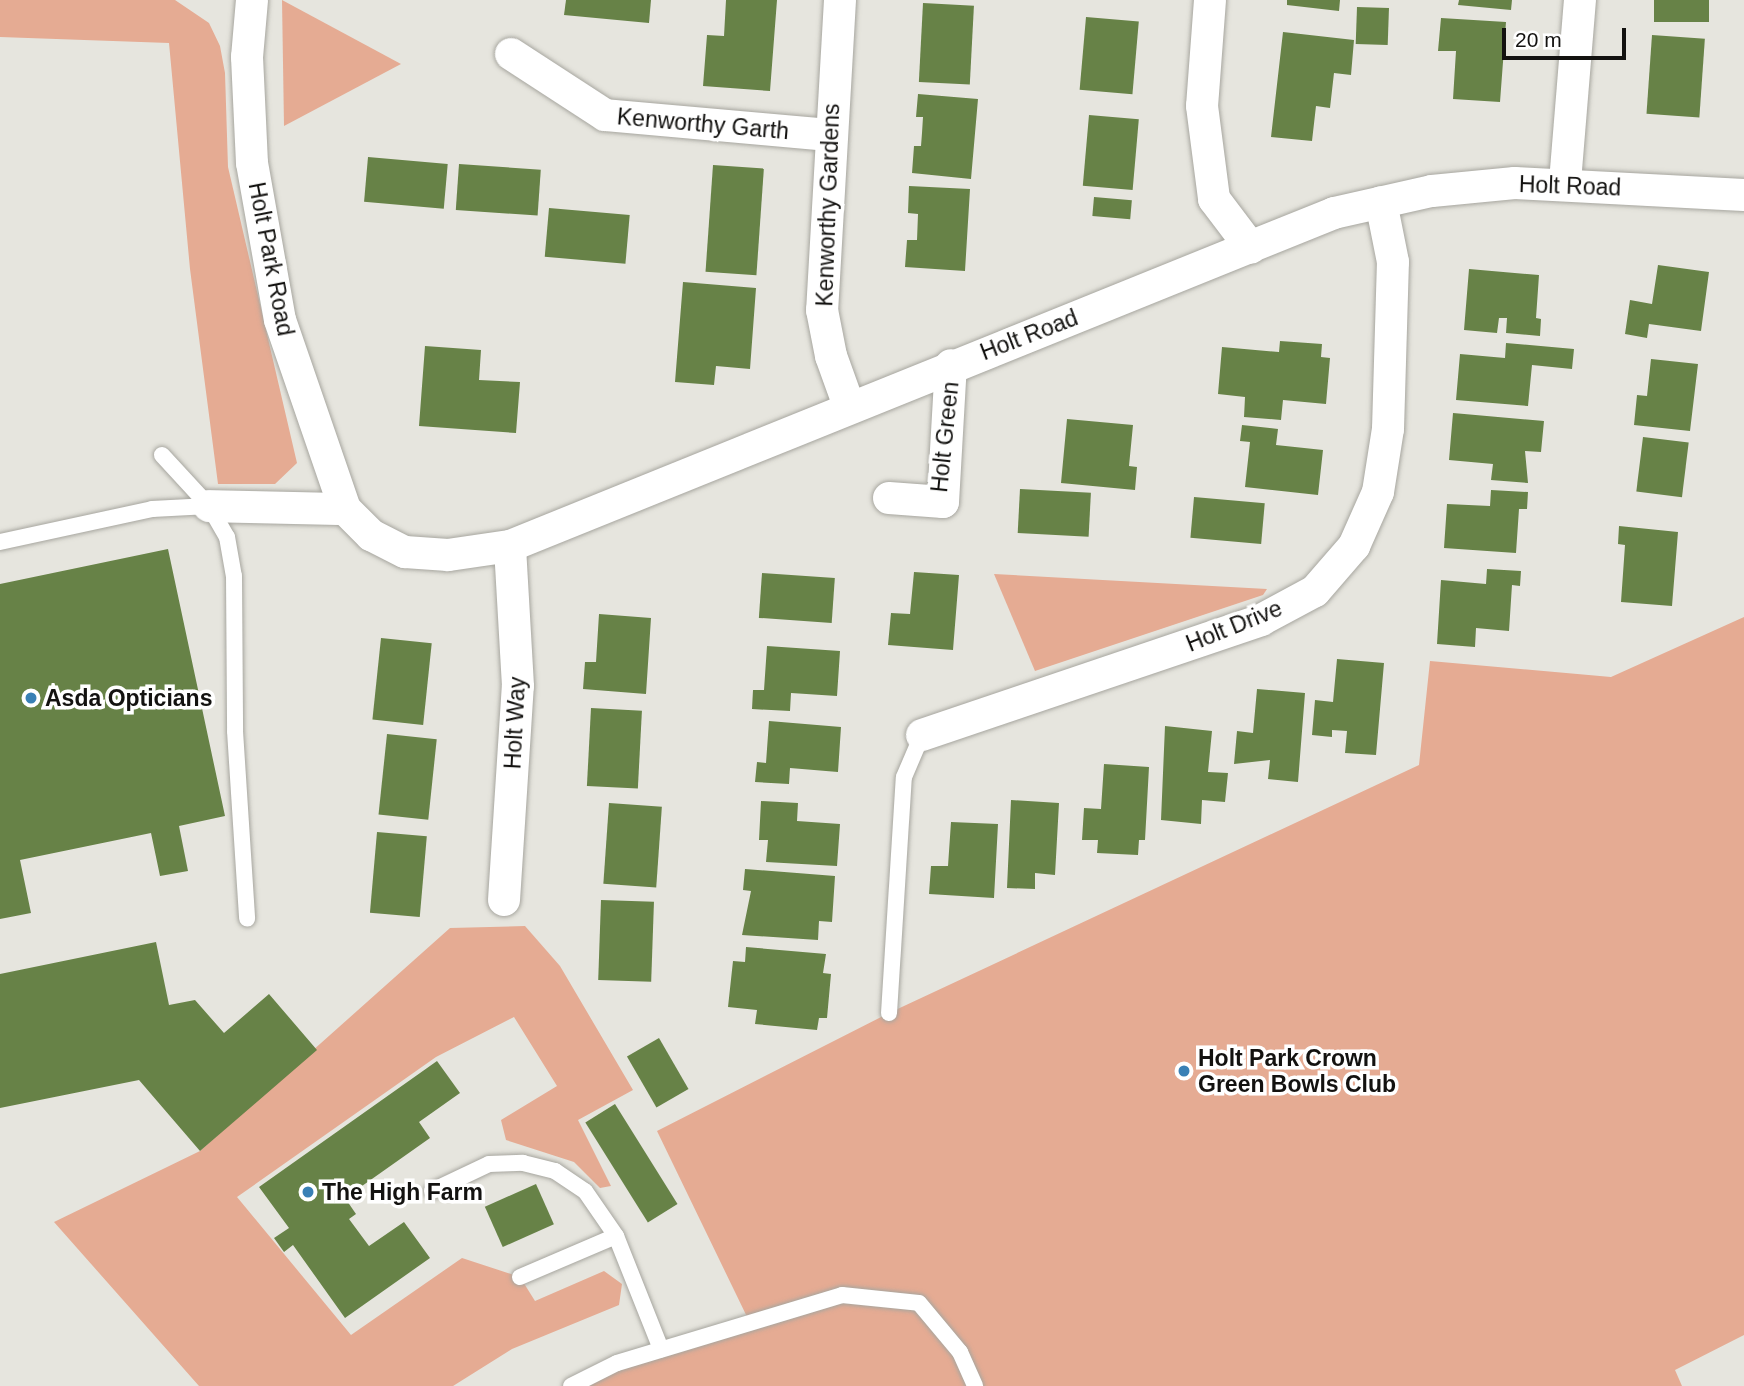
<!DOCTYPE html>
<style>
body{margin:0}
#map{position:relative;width:1744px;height:1386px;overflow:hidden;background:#e6e5de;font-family:Helvetica,sans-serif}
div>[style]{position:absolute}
.green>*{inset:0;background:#e5ab93}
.building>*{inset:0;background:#678247;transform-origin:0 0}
.roads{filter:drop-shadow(0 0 2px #a7a69f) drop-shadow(0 0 2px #a7a69f)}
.service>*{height:16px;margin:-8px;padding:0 8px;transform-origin:8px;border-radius:8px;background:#fff}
.minor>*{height:32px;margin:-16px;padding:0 16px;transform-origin:16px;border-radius:16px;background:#fff}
.dots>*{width:19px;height:19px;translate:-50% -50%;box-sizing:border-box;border:4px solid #fff;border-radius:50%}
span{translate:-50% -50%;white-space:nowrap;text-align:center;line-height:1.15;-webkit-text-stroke:7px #fff;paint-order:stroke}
.street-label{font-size:23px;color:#131210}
.poi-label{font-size:23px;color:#131210;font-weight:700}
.left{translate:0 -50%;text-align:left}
.scale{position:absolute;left:1502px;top:28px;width:124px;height:32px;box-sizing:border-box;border:4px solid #131210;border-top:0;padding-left:9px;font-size:21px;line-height:24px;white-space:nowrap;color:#131210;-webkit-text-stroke:5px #fff;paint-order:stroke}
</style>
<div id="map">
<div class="green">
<div style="clip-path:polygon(0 0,175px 0,209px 23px,220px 46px,225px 73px,228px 167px,297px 463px,275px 484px,218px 484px,190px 269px,169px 43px,0 37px)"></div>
<div style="clip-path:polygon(282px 0,401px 64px,284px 126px)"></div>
<div style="clip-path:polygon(994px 574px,1267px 589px,1263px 595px,1035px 671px)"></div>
<div style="clip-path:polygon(1744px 617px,1744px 1335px,1675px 1370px,1682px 1386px,571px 1386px,750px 1323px,657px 1131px,889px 1013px,1419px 765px,1430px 661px,1611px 677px)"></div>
<div style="clip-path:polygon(525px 926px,560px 966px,633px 1090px,578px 1120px,611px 1186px,600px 1188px,574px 1162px,506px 1140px,501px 1120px,557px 1086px,514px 1017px,436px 1057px,237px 1197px,351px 1335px,462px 1258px,520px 1277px,535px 1301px,604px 1271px,622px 1284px,619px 1305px,512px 1349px,453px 1386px,199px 1386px,54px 1222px,200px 1151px,450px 928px)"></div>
</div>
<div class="building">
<div style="clip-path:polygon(566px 0,651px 0,649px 23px,564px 15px)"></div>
<div style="clip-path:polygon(726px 0,777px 0,770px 91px,703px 86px,707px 35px,724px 36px)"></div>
<div style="clip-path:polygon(1287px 0,1340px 0,1339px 11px,1287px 5px)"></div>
<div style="clip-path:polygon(1459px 0,1512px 0,1511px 10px,1458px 5px)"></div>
<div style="left:1654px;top:0;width:55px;height:22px"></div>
<div style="left:923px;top:3px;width:51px;height:79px;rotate:3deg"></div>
<div style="left:1357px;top:7px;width:32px;height:37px;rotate:2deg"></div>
<div style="left:1086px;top:17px;width:53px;height:73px;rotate:5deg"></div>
<div style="clip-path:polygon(1441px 18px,1506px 22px,1500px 102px,1453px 99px,1456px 51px,1438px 51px)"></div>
<div style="clip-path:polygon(1283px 32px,1354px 40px,1351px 75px,1334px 73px,1330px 108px,1316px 106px,1312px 141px,1271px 137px)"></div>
<div style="left:1652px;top:35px;width:53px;height:79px;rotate:4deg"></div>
<div style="clip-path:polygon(918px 94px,978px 99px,971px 179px,912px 173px,914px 146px,921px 146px,922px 133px,923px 117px,916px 117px)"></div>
<div style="left:1089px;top:115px;width:50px;height:71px;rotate:5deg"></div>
<div style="left:368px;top:157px;width:80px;height:45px;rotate:5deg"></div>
<div style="left:459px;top:164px;width:82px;height:46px;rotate:4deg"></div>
<div style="left:713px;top:165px;width:51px;height:107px;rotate:4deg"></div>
<div style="clip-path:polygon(909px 186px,970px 189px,965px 271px,905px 267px,907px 240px,917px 240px,918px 214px,908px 213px)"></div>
<div style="left:1094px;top:197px;width:38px;height:19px;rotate:5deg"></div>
<div style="left:549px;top:208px;width:81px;height:49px;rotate:5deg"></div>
<div style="clip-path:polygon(1658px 265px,1709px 272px,1701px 331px,1649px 324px,1647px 338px,1625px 334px,1630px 300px,1652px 304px)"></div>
<div style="clip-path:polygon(1469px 269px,1539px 275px,1536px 318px,1541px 319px,1540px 336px,1506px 333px,1507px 318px,1499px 318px,1497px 333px,1464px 330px)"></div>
<div style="clip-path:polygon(683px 282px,756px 288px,750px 369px,716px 366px,714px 385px,675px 382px)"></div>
<div style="clip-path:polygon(1280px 341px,1322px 344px,1321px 357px,1330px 358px,1326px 404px,1283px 400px,1281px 420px,1244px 417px,1245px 397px,1218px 394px,1222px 347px,1279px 352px)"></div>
<div style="clip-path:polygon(1506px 343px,1574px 349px,1572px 369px,1532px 365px,1528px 406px,1456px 400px,1460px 354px,1505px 358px)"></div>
<div style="clip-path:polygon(425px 346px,481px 350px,479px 380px,520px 382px,516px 433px,419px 426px)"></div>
<div style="clip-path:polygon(1651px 359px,1698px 364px,1690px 431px,1634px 425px,1637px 395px,1647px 396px)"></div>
<div style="clip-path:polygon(1453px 413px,1544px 421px,1541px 452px,1525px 451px,1528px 483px,1491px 480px,1493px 464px,1449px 460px)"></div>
<div style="clip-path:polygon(1067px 419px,1133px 425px,1129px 466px,1137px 467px,1135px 490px,1061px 483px)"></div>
<div style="clip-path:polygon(1242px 425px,1278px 429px,1276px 445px,1323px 450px,1318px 495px,1245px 487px,1250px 442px,1240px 441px)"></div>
<div style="left:1643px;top:437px;width:46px;height:55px;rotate:7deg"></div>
<div style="left:1020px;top:489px;width:71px;height:44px;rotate:3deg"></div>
<div style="clip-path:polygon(1491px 490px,1528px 492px,1527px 509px,1519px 509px,1516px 553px,1444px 548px,1447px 504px,1490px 506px)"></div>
<div style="left:1194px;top:497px;width:71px;height:41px;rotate:5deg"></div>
<div style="clip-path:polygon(1619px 526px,1678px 532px,1672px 606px,1621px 602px,1625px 545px,1618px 544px)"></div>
<div style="clip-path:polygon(168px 549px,225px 816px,179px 826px,188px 871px,160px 876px,151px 833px,20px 860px,31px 913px,0 919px,0 584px)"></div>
<div style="clip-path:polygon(1487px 569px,1521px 571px,1520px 586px,1512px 585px,1509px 631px,1476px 628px,1475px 647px,1437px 644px,1441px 580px,1486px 584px)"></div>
<div style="clip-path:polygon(914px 572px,959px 575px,953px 650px,888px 645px,891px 613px,910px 614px)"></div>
<div style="left:762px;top:573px;width:73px;height:45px;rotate:4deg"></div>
<div style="clip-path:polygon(599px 614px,651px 618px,646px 694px,583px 689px,585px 662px,596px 662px)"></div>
<div style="left:381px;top:638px;width:51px;height:82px;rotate:6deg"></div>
<div style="clip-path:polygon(767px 646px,840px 651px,837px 696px,791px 693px,790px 711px,752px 709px,753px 690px,764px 690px)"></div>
<div style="clip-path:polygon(1337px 659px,1384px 663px,1376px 755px,1345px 753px,1347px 731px,1332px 730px,1332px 737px,1312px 735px,1315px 700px,1333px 702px)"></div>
<div style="clip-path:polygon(1257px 689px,1305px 693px,1298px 782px,1268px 779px,1270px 760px,1234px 764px,1237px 731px,1253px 733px)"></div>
<div style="left:591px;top:708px;width:51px;height:78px;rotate:3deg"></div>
<div style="clip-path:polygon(769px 721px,841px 727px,838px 772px,790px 768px,789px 784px,755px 782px,757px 762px,766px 763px)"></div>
<div style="clip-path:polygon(1165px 726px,1212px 731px,1208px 772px,1228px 773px,1225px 802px,1202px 800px,1201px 824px,1161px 820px)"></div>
<div style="left:387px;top:734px;width:50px;height:81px;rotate:6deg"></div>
<div style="clip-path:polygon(1104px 764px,1149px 767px,1145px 840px,1139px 840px,1138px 855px,1097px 853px,1098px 840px,1082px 840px,1084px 808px,1101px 809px)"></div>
<div style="clip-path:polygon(1011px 800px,1059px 803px,1055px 875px,1035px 873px,1035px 889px,1007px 888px)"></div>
<div style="clip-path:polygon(761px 801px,798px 803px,797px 821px,840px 824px,837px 866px,766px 862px,768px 840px,759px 840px)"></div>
<div style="left:609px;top:803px;width:53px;height:81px;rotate:4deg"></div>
<div style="clip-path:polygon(951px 822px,998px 824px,994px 898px,929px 894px,931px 866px,948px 866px)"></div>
<div style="left:377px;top:832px;width:50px;height:81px;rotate:5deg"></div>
<div style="clip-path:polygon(745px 869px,835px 876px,832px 922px,819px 921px,818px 940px,742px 935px,751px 891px,743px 890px)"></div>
<div style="left:601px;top:900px;width:53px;height:80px;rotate:2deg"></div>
<div style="clip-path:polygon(156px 942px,169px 1005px,195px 1000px,224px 1033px,269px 994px,317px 1050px,200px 1151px,139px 1080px,0 1108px,0 974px)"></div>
<div style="clip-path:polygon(746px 947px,826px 954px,823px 973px,831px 974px,827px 1018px,819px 1018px,817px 1030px,755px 1024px,757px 1010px,728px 1007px,733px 961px,745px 962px)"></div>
<div style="left:659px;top:1038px;width:59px;height:37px;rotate:60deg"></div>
<div style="clip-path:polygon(437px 1061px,460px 1093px,419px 1122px,430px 1138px,345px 1198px,356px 1214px,349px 1219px,369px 1246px,404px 1222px,430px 1258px,345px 1318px,293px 1245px,284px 1252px,274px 1238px,289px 1228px,259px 1187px)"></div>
<div style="left:615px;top:1104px;width:118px;height:35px;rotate:58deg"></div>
<div style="left:536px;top:1184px;width:44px;height:56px;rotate:66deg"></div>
</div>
<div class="roads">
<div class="service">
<div style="left:162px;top:455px;width:69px;rotate:47.3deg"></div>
<div style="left:209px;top:506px;width:36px;rotate:60deg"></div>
<div style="left:227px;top:537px;width:40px;rotate:80deg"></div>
<div style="left:234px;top:576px;width:155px;rotate:89.6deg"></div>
<div style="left:235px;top:731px;width:188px;rotate:86.3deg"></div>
<div style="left:0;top:542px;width:156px;rotate:-12.2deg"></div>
<div style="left:152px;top:509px;width:57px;rotate:-3deg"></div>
<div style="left:889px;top:1013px;width:236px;rotate:-86.4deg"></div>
<div style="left:904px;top:777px;width:46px;rotate:-66.8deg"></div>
<div style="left:432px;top:1191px;width:63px;rotate:-25.3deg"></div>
<div style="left:489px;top:1164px;width:34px;rotate:-2deg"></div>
<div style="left:523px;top:1163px;width:33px;rotate:14deg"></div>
<div style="left:555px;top:1171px;width:36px;rotate:34deg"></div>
<div style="left:585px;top:1191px;width:55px;rotate:55.4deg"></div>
<div style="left:616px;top:1236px;width:122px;rotate:68.3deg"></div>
<div style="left:520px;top:1277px;width:104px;rotate:-23.1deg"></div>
<div style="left:571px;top:1386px;width:51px;rotate:-26.6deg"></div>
<div style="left:617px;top:1363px;width:235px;rotate:-16.8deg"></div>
<div style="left:842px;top:1295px;width:77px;rotate:5.9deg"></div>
<div style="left:919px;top:1303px;width:64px;rotate:50.1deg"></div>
<div style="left:960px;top:1352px;width:37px;rotate:66deg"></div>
</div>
<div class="minor">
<div style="left:252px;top:0;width:57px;rotate:95deg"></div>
<div style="left:247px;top:57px;width:106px;rotate:87.3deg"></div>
<div style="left:252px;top:163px;width:159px;rotate:79.9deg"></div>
<div style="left:280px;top:320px;width:200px;rotate:71deg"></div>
<div style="left:345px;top:509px;width:37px;rotate:45deg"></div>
<div style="left:371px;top:535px;width:38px;rotate:27deg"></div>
<div style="left:405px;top:552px;width:43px;rotate:4deg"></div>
<div style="left:448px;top:555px;width:63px;rotate:-8.3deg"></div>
<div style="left:510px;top:546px;width:889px;rotate:-22deg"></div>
<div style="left:1334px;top:213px;width:100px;rotate:-12.7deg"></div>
<div style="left:1432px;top:191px;width:83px;rotate:-5.5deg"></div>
<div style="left:1515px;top:183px;width:229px;rotate:3deg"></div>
<div style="left:840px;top:0;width:311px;rotate:93.3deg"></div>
<div style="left:822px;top:310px;width:47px;rotate:78.9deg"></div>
<div style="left:831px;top:356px;width:53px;rotate:70.2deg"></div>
<div style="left:1210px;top:0;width:106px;rotate:94.3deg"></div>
<div style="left:1202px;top:106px;width:94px;rotate:82.6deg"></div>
<div style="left:1214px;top:199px;width:61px;rotate:52.9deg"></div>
<div style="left:511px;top:54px;width:112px;rotate:33deg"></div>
<div style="left:605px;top:115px;width:226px;rotate:5.1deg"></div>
<div style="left:1565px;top:182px;width:183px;rotate:-85.3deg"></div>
<div style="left:889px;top:498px;width:54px;rotate:4.2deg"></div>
<div style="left:943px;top:502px;width:137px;rotate:-86.7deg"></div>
<div style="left:209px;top:506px;width:136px;rotate:1.3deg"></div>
<div style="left:922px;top:735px;width:358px;rotate:-18.7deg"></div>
<div style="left:1261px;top:620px;width:61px;rotate:-28.2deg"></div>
<div style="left:1315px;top:591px;width:60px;rotate:-49.1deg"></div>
<div style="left:1354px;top:546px;width:59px;rotate:-66deg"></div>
<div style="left:1378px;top:492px;width:64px;rotate:-81deg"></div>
<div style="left:1388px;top:429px;width:167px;rotate:-88.3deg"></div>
<div style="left:1393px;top:262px;width:61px;rotate:-101.3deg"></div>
<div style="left:504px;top:900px;width:214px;rotate:-86.3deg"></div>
<div style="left:518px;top:686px;width:140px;rotate:-93.3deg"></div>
</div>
</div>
<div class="dots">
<div style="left:31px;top:698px;background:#3980b5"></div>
<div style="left:1184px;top:1071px;background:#3980b5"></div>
<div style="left:308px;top:1192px;background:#3980b5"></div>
</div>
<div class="street-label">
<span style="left:703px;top:124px;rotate:5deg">Kenworthy Garth</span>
<span style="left:1570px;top:186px;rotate:2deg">Holt Road</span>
<span style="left:828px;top:205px;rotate:-88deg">Kenworthy Gardens</span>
<span style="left:271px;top:259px;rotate:79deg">Holt Park Road</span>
<span style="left:1029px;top:335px;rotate:-21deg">Holt Road</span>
<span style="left:945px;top:437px;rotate:-84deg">Holt Green</span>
<span style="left:1234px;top:626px;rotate:-22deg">Holt Drive</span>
<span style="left:515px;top:723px;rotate:-87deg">Holt Way</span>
</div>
<div class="poi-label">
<span class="left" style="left:45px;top:698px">Asda Opticians</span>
<span class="left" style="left:1198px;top:1071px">Holt Park Crown<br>Green Bowls Club</span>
<span class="left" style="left:322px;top:1192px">The High Farm</span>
</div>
<div class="scale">20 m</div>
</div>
